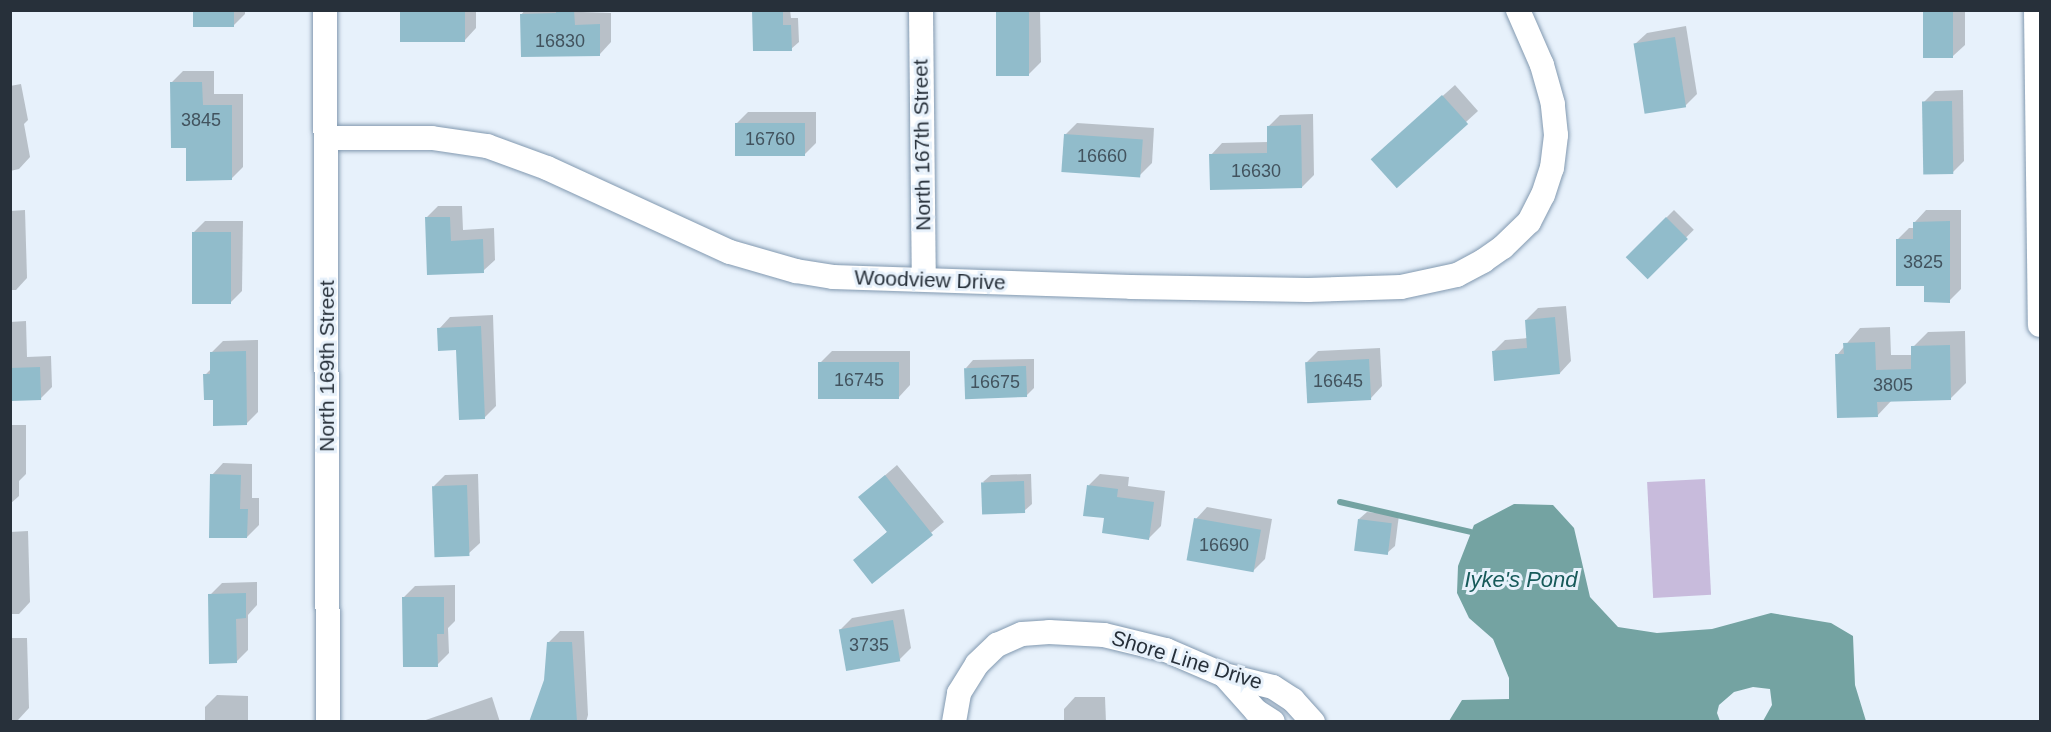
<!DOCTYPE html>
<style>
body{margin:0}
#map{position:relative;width:2051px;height:732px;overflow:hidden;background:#e7f1fb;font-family:Helvetica,sans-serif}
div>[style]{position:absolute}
.green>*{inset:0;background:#c8bbdc;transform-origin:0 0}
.water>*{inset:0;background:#74a3a2}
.shadow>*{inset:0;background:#0003;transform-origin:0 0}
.stream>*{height:6px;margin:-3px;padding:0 3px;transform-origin:3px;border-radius:3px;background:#74a3a2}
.building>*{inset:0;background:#91bccb;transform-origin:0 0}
.roads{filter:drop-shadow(0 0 2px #8299b0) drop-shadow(0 0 2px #8299b0)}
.street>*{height:24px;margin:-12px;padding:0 12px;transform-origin:12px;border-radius:12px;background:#fff}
span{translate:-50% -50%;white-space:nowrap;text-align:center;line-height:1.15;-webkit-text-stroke:6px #e7f1fb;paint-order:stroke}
.number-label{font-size:18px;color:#42535e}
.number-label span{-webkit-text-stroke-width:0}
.street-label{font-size:21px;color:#27303a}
.water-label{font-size:22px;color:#175a5a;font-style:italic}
.frame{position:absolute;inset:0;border:12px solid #27303a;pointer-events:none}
</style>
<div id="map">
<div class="green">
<div style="left:1705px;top:479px;width:116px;height:58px;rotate:87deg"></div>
</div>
<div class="water">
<div style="clip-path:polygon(1514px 504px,1553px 505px,1574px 528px,1590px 597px,1618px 627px,1657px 633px,1712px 629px,1771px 613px,1831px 623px,1853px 636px,1855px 685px,1866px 721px,1763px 721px,1772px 705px,1770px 689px,1753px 687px,1734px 692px,1719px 705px,1717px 713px,1720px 721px,1449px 721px,1462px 700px,1509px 699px,1509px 678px,1493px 639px,1469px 618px,1457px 593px,1458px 566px,1474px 525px)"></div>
</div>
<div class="shadow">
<div style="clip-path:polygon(195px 10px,245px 10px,245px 14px,234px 25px)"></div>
<div style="clip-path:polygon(476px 10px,476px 28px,465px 40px,401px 11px)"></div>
<div style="clip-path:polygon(525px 10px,611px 13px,611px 42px,600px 54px,521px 15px)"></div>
<div style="clip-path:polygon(754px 10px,790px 10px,791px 18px,798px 18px,799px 42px,791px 49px)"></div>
<div style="clip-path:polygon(998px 10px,1040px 10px,1041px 62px,1029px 74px)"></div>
<div style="clip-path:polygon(1925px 10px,1965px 10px,1965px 45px,1953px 56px)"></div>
<div style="clip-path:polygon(1686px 26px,1697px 94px,1685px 106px,1635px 44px,1647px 33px)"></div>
<div style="clip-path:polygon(183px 71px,214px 71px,214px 94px,243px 94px,243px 167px,231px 179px,187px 147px,172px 82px)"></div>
<div style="clip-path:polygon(21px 84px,28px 120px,24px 124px,30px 157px,19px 169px,10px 171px,10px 86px)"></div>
<div style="clip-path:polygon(1455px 85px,1478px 111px,1466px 122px,1384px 148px)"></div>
<div style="clip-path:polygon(1963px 90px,1964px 161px,1953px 172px,1924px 102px,1935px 91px)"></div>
<div style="clip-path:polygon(748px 112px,816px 112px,816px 143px,805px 154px,736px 124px)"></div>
<div style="clip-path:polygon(1313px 114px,1314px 175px,1302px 187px,1211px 155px,1222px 143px,1268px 142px,1268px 127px,1280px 115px)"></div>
<div style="clip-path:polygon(1077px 123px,1154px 128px,1152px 163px,1140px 175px,1065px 135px)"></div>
<div style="clip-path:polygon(438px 206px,462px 206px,463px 230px,494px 228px,495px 260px,483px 271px,426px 218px)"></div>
<div style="clip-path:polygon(25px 210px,27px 278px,16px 290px,10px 290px,10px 211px)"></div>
<div style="left:1674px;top:210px;width:28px;height:66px;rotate:45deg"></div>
<div style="clip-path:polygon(1926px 210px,1961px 210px,1961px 289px,1949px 301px,1925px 284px,1898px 239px,1909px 228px,1915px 228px,1915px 222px)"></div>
<div style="clip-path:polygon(205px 221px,243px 221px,242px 291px,230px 303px,193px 233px)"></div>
<div style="clip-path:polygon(1566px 306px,1571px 361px,1560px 373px,1493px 352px,1505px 340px,1528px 338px,1526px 320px,1538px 308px)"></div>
<div style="clip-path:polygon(493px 315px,496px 406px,484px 418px,457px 349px,439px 329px,450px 317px)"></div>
<div style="clip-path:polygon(26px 321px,27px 357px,51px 356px,52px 387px,40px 399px,10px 400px,10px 322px)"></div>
<div style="clip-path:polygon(1890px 327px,1891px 355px,1913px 355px,1913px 347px,1928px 332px,1965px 331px,1966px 383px,1950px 399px,1892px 400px,1877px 416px,1837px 355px,1860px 328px)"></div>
<div style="clip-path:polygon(258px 340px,258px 412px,246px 424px,214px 399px,205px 375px,212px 368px,212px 352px,223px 341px)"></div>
<div style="clip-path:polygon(1380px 348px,1382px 386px,1371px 398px,1306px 363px,1318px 351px)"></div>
<div style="clip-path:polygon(832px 351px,910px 351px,910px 385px,899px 397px,820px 363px)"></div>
<div style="clip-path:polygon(1034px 359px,1034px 388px,1026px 396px,966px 368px,973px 360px)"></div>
<div style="clip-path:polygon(10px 425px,26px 425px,26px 474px,19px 481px,19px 496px,10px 504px)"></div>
<div style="clip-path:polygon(223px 463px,252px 464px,252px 498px,259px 498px,259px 525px,247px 537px,212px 475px)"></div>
<div style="clip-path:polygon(897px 465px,944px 522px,872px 582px,855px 561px,888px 531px,860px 497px)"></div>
<div style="clip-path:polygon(478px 474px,480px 543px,468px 554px,434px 486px,445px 475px)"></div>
<div style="clip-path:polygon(1031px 474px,1032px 504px,1024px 511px,983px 482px,991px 475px)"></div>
<div style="clip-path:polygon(1100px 474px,1129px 477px,1128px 486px,1165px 491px,1161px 526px,1149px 538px,1105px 517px,1089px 485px)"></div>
<div style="clip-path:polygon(1207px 507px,1272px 519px,1265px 559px,1253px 571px,1196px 519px)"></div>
<div style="clip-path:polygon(1367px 512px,1399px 515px,1395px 546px,1387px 553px,1359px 519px)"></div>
<div style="clip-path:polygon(28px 531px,30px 602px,19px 614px,10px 614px,10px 532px)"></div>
<div style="clip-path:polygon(257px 582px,257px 605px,248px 615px,248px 650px,236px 662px,210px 595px,222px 583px)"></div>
<div style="clip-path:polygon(455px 585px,455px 621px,448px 628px,449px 653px,437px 665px,403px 598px,415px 586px)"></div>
<div style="clip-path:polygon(904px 609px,911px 648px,899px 660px,840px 630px,852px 618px)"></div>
<div style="clip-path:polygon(560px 631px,584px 631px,588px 715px,586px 722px,531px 722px,546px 680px,548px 643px)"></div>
<div style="clip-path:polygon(10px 638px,27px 638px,29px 708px,18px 720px,10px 720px)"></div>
<div style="clip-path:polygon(217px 695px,248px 696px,248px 722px,205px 722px,205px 707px)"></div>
<div style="clip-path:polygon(492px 697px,500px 722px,420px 722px)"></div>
<div style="clip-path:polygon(1075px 697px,1105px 697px,1106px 722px,1064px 722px,1064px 709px)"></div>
</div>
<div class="stream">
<div style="left:1340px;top:502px;width:134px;rotate:12.9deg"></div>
</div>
<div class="building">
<div style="left:193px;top:10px;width:41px;height:17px"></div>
<div style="left:400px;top:10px;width:65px;height:32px"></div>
<div style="clip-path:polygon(556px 10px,574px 10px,575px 25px,600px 24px,600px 56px,521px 57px,520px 14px,556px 13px)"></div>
<div style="clip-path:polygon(752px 10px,783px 10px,783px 25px,791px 25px,792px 51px,753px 51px)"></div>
<div style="left:996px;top:10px;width:33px;height:66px"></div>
<div style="left:1923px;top:10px;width:30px;height:48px"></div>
<div style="left:1675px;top:37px;width:71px;height:42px;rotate:81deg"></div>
<div style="clip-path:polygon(170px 82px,202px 82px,203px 105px,232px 105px,232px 180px,186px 181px,186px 148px,171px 148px)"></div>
<div style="left:1442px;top:95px;width:39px;height:96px;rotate:48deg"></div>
<div style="left:1952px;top:101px;width:73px;height:30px;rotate:89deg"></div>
<div style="left:735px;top:123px;width:70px;height:33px"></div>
<div style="clip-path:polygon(1301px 125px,1302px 188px,1210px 190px,1209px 154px,1267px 153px,1267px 126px)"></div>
<div style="left:1064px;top:134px;width:79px;height:38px;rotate:4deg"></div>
<div style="clip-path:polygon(425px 217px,450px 217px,451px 241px,483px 239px,484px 273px,427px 275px)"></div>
<div style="left:1666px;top:217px;width:31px;height:57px;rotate:45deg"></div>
<div style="clip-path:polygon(1950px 221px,1950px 303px,1924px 302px,1924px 286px,1896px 286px,1896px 239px,1913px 239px,1913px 222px)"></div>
<div style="left:192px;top:232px;width:39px;height:72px"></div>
<div style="clip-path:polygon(1555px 317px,1560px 374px,1494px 381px,1492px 351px,1527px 348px,1525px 320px)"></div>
<div style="clip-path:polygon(481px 326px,485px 419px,459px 420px,456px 350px,438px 351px,437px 328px)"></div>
<div style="clip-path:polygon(1875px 342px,1876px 370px,1911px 369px,1911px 346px,1950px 345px,1951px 400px,1877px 402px,1878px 417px,1837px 418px,1835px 354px,1844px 354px,1843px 343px)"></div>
<div style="clip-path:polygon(246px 351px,247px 425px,213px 426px,213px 400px,204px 400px,203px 374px,210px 374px,210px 352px)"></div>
<div style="left:1369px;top:359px;width:41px;height:64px;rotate:87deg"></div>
<div style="left:818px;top:362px;width:81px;height:37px"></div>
<div style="left:1026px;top:366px;width:31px;height:62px;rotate:88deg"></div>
<div style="left:40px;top:367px;width:33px;height:30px;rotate:88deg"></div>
<div style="clip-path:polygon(210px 474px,241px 475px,240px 509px,248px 509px,247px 538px,209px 538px)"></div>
<div style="clip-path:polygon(885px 475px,933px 535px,872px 584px,853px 560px,887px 532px,858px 497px)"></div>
<div style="left:1024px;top:481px;width:32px;height:43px;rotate:88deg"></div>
<div style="left:467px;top:485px;width:71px;height:35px;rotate:88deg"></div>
<div style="clip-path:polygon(1087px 485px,1118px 489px,1117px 497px,1154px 502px,1149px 540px,1102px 533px,1104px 518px,1083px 516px)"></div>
<div style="left:1194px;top:518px;width:68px;height:43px;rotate:10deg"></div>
<div style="left:1358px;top:519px;width:34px;height:32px;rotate:7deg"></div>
<div style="clip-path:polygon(246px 593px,246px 618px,236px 619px,237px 663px,209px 664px,208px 594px)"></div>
<div style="clip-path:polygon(402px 597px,444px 597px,444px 634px,437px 634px,438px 667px,403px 667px)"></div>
<div style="left:893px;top:620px;width:42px;height:55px;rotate:80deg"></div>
<div style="clip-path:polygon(547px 642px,572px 642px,577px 722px,529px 722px,544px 680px)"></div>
</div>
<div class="roads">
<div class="street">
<div style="left:325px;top:10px;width:712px;rotate:89.76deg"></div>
<div style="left:921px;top:10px;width:269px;rotate:89.4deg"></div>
<div style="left:2036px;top:10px;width:315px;rotate:89.3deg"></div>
<div style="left:326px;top:138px;width:106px"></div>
<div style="left:432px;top:138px;width:56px;rotate:8.3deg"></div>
<div style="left:487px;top:146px;width:64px;rotate:20.1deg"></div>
<div style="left:547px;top:168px;width:201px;rotate:24.7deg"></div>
<div style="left:730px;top:252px;width:69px;rotate:16.1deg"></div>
<div style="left:796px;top:271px;width:37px;rotate:9deg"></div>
<div style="left:833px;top:277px;width:298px;rotate:1.9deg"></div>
<div style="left:1131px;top:287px;width:177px;rotate:1deg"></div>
<div style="left:1308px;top:290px;width:93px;rotate:-1.8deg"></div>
<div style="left:1401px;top:287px;width:57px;rotate:-12.1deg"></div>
<div style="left:1457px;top:275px;width:30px;rotate:-28deg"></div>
<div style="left:1483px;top:261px;width:24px;rotate:-35deg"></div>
<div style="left:1503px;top:247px;width:36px;rotate:-44deg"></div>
<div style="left:1529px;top:222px;width:30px;rotate:-63deg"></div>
<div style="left:1543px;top:195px;width:28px;rotate:-72deg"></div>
<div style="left:1552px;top:168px;width:33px;rotate:-83deg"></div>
<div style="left:1556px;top:135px;width:31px;rotate:-96deg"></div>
<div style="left:1553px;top:104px;width:41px;rotate:-105.8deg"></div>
<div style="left:1542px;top:65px;width:60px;rotate:-113.6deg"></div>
<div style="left:1224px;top:675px;width:48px;rotate:48.4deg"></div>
<div style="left:1256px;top:711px;width:20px;rotate:33deg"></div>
<div style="left:954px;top:722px;width:29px;rotate:-80deg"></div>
<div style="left:959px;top:693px;width:34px;rotate:-58deg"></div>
<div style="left:977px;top:664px;width:28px;rotate:-44deg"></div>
<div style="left:997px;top:645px;width:27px;rotate:-24deg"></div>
<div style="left:1022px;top:634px;width:27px;rotate:-4deg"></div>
<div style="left:1049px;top:632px;width:55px;rotate:3.1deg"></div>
<div style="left:1104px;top:635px;width:64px;rotate:13.6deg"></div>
<div style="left:1166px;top:650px;width:63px;rotate:23.3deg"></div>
<div style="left:1224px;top:675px;width:50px;rotate:13.8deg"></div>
<div style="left:1273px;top:687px;width:24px;rotate:33deg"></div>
<div style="left:1293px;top:700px;width:30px;rotate:48deg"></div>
</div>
</div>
<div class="number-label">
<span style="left:560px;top:41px">16830</span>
<span style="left:201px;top:120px">3845</span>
<span style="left:770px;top:139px">16760</span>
<span style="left:1102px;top:156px">16660</span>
<span style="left:1256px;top:171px">16630</span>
<span style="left:1923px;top:262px">3825</span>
<span style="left:859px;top:380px">16745</span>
<span style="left:1338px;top:381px">16645</span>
<span style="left:995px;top:382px">16675</span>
<span style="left:1893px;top:385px">3805</span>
<span style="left:1224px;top:545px">16690</span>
<span style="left:869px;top:645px">3735</span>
</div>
<div class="street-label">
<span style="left:922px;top:145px;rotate:-91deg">North 167th Street</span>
<span style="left:930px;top:280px;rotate:2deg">Woodview Drive</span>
<span style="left:327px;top:366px;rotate:-90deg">North 169th Street</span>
<span style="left:1187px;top:660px;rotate:17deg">Shore Line Drive</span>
</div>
<div class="water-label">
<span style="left:1521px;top:580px">Iyke's Pond</span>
</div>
<div class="frame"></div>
</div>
